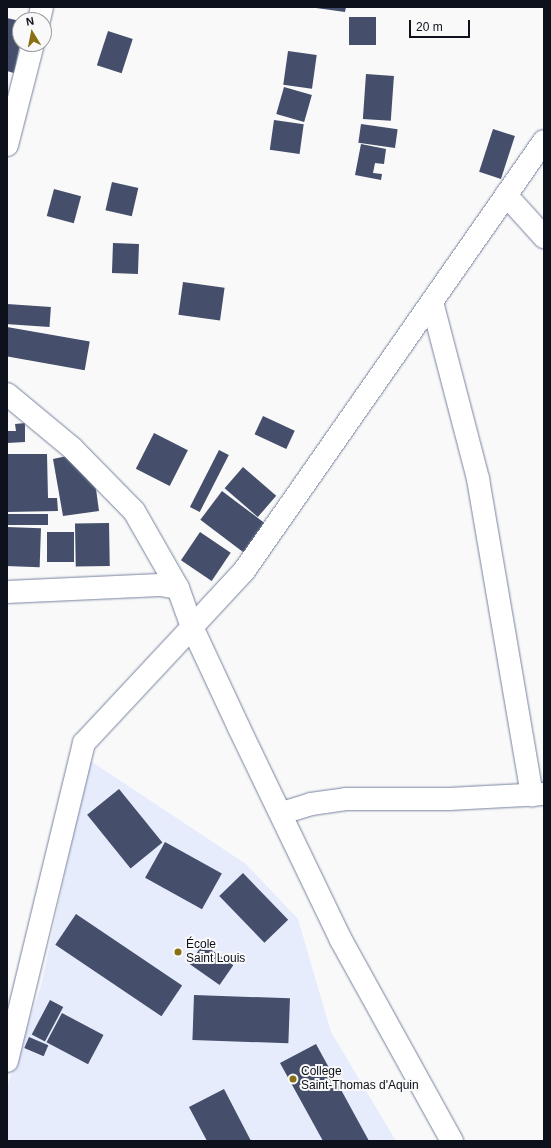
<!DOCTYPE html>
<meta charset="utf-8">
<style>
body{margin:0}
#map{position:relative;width:551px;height:1148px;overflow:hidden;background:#f9f9f9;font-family:Arial,sans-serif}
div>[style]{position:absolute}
.built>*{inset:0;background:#e6ecfc}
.building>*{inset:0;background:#454e6a;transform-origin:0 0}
.roads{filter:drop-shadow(0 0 1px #7882a0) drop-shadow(0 0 1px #7882a0)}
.street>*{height:22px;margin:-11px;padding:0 11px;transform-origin:11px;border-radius:11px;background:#fff}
.secondary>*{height:22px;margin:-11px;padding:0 11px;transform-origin:11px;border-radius:11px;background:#fff}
.dots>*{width:11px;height:11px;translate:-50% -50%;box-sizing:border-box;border:2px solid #f9f9f9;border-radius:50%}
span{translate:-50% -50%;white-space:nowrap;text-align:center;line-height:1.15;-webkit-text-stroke:4px #f9f9f9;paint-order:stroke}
.poi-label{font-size:12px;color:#0d111c}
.left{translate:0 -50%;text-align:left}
.frame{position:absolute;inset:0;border:8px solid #0d111c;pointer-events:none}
.north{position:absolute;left:12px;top:12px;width:40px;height:40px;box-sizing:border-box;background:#f9f9f9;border:1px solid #9b9ca1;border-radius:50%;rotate:350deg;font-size:11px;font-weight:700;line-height:16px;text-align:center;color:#0d111c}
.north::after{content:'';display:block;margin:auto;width:14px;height:18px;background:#897012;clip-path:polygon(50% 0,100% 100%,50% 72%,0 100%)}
.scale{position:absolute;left:409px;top:20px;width:61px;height:18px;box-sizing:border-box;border:2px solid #0d111c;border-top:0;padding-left:5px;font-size:12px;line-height:14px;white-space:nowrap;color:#0d111c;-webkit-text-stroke:3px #f9f9f9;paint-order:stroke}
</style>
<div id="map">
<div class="built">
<div style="clip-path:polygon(89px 760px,246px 864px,298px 919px,331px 1032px,396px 1141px,7px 1141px,7px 1087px,41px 986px)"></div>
</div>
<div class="building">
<div style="clip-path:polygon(309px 7px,346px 7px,345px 12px)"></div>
<div style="left:349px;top:17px;width:27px;height:28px"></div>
<div style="clip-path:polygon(7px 18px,20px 21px,20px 44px,14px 73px,7px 71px)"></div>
<div style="left:108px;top:31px;width:26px;height:36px;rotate:18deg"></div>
<div style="left:288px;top:51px;width:29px;height:34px;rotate:8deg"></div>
<div style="left:366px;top:74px;width:28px;height:45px;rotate:4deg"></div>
<div style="left:284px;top:87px;width:29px;height:28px;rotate:16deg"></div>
<div style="left:274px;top:120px;width:30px;height:30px;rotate:8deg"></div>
<div style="left:361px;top:124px;width:37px;height:19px;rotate:8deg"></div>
<div style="left:493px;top:129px;width:23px;height:45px;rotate:18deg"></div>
<div style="clip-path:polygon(361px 144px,386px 149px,384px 164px,375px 163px,373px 173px,382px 174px,381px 180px,355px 175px)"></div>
<div style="left:112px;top:182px;width:27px;height:29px;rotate:13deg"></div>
<div style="left:54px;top:189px;width:28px;height:28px;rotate:15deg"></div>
<div style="left:113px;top:243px;width:26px;height:30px;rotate:2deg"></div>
<div style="left:183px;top:282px;width:42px;height:33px;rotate:8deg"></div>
<div style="left:7px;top:304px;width:44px;height:20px;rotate:4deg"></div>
<div style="left:7px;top:327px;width:84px;height:29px;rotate:10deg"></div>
<div style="left:263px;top:416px;width:35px;height:20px;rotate:25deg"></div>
<div style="clip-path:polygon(25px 423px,25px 442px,7px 443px,7px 431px,16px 431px,15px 424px)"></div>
<div style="left:154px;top:433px;width:38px;height:40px;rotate:27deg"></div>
<div style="left:219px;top:450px;width:11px;height:64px;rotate:27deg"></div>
<div style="clip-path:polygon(7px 454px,47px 454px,48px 498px,57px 498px,58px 511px,7px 512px)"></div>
<div style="clip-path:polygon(67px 456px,96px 489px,99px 511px,63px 516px,53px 459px)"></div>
<div style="left:243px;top:467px;width:44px;height:28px;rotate:41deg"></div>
<div style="left:222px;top:491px;width:58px;height:36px;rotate:37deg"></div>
<div style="left:7px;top:514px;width:41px;height:11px"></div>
<div style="left:109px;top:523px;width:43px;height:34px;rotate:89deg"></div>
<div style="left:7px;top:527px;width:34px;height:39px;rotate:2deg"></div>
<div style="left:47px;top:532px;width:27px;height:30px"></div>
<div style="left:200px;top:532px;width:37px;height:34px;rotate:34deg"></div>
<div style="left:119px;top:789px;width:69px;height:41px;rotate:51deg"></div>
<div style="left:165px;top:842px;width:65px;height:41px;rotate:29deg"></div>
<div style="left:243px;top:873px;width:65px;height:33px;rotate:46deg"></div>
<div style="left:76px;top:914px;width:128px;height:37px;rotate:34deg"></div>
<div style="left:203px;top:944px;width:37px;height:24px;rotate:35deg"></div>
<div style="left:194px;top:995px;width:96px;height:45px;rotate:2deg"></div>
<div style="left:50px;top:1000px;width:15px;height:39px;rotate:28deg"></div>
<div style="left:62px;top:1013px;width:47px;height:33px;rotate:28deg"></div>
<div style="left:29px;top:1037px;width:21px;height:12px;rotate:23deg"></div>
<div style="clip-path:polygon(316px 1044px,369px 1141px,323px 1141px,280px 1063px)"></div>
<div style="clip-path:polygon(224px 1089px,251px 1141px,207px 1141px,189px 1107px)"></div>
</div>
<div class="roads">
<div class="street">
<div style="left:39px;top:20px;width:13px;rotate:-77deg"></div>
<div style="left:7px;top:145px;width:104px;rotate:-75.6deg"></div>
<div style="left:506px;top:195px;width:57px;rotate:47.9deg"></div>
<div style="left:432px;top:302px;width:183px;rotate:75.4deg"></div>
<div style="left:478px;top:479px;width:321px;rotate:80.3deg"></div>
<div style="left:7px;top:592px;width:153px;rotate:-2.6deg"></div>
<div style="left:160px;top:585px;width:18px;rotate:9deg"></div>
<div style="left:282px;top:813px;width:30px;rotate:-17deg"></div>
<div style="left:311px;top:804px;width:35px;rotate:-8deg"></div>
<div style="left:346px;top:799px;width:103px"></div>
<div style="left:449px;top:799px;width:95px;rotate:-3deg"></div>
<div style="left:7px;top:1061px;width:327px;rotate:-76.4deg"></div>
<div style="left:84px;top:743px;width:158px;rotate:-47deg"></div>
</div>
<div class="secondary">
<div style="left:7px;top:394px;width:85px;rotate:39.7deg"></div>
<div style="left:72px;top:448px;width:88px;rotate:45.5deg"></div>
<div style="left:134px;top:511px;width:89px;rotate:60.3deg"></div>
<div style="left:178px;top:588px;width:41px;rotate:70.3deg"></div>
<div style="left:192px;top:627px;width:111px;rotate:65deg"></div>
<div style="left:239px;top:728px;width:235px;rotate:64.3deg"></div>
<div style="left:341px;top:940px;width:230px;rotate:61.1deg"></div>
<div style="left:192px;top:627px;width:76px;rotate:-47.1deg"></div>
<div style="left:244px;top:571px;width:524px;rotate:-55.1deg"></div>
</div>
</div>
<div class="dots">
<div style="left:178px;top:952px;background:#897012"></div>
<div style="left:293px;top:1079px;background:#897012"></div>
</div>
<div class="poi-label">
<span class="left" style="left:186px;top:952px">École<br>Saint Louis</span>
<span class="left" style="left:301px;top:1079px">College<br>Saint-Thomas d'Aquin</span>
</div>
<div class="frame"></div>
<div class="north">N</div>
<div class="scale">20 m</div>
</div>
